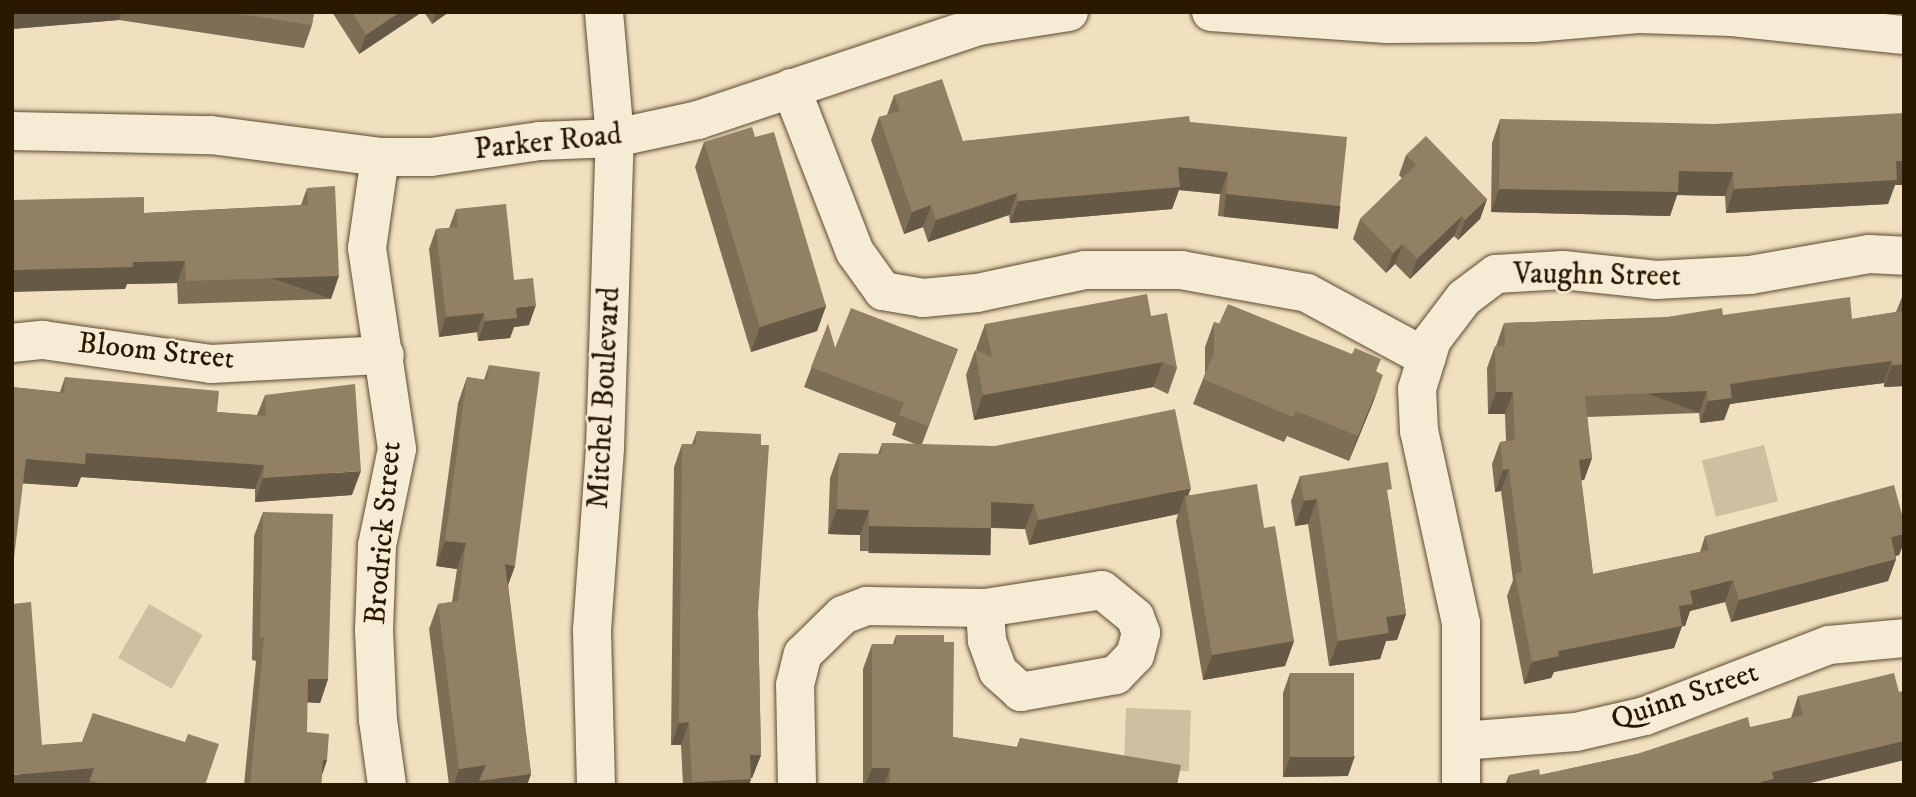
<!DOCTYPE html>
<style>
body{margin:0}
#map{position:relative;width:1916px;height:797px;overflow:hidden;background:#f1e0bf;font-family:"IM FELL DW Pica",serif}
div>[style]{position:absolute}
.green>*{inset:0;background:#cfbe9f;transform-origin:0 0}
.roads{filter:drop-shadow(0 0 2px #5c4a31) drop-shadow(0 0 2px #5c4a31)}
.minor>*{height:38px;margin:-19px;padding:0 19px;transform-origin:19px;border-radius:19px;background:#f6ebd5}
.wall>*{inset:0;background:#7d6e56}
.shaded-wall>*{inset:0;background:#665a46;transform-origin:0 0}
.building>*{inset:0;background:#918064;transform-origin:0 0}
span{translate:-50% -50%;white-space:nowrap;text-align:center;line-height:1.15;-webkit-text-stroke:5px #f6ebd5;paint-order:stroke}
.street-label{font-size:30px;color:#2a1802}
.frame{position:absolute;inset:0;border:14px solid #2a1802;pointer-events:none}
</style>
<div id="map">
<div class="green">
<div style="left:1764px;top:445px;width:58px;height:64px;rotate:76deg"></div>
<div style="left:149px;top:604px;width:62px;height:62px;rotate:30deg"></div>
<div style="left:1126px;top:708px;width:65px;height:61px;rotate:2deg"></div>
</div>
<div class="roads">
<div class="minor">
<div style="left:1211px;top:12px;width:176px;rotate:3.9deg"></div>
<div style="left:1387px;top:24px;width:147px;rotate:-0.4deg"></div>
<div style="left:1534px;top:23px;width:104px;rotate:-4.9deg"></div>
<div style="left:1638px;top:14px;width:94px;rotate:1.8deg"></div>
<div style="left:1732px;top:17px;width:173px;rotate:6deg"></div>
<div style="left:791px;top:88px;width:176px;rotate:68.7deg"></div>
<div style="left:855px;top:252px;width:48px;rotate:54.3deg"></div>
<div style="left:883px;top:291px;width:41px;rotate:9.9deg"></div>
<div style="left:923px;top:298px;width:54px;rotate:-5.3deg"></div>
<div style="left:977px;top:293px;width:110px;rotate:-12deg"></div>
<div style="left:1085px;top:270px;width:96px"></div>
<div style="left:1181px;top:270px;width:128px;rotate:10.3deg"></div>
<div style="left:1307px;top:293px;width:136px;rotate:28.4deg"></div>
<div style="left:12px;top:131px;width:199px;rotate:1.2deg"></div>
<div style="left:211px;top:135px;width:170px;rotate:7.4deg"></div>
<div style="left:380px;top:157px;width:51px"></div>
<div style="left:431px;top:157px;width:110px;rotate:-8.4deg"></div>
<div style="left:540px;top:141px;width:75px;rotate:-2.3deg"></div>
<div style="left:615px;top:138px;width:85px;rotate:-12.2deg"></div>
<div style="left:698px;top:120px;width:296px;rotate:-18.5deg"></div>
<div style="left:979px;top:26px;width:91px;rotate:-8.8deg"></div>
<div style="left:380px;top:157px;width:92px;rotate:98.1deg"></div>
<div style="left:367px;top:248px;width:203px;rotate:81.5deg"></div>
<div style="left:397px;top:449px;width:99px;rotate:101.7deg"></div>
<div style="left:377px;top:546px;width:84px;rotate:92deg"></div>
<div style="left:374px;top:630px;width:90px;rotate:87.5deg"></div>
<div style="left:378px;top:720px;width:66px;rotate:82.1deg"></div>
<div style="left:12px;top:343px;width:31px;rotate:-6deg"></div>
<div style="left:43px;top:340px;width:170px;rotate:8.1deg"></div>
<div style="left:211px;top:364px;width:174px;rotate:-3deg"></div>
<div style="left:1462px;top:741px;width:114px;rotate:-4.5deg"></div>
<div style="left:1576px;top:732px;width:71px;rotate:-13.1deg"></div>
<div style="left:1645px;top:716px;width:197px;rotate:-21.1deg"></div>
<div style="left:1829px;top:645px;width:75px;rotate:-5.3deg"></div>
<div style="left:596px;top:785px;width:155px;rotate:-91.5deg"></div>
<div style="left:592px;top:630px;width:182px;rotate:-85.9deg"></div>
<div style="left:605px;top:448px;width:310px;rotate:-88.2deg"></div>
<div style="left:615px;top:138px;width:126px;rotate:-95deg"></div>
<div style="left:797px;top:785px;width:100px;rotate:-91.1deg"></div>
<div style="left:795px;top:685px;width:32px;rotate:-76deg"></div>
<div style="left:803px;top:654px;width:56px;rotate:-44.3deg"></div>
<div style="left:843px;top:615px;width:26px;rotate:-21deg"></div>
<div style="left:867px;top:606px;width:118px;rotate:1deg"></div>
<div style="left:985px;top:608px;width:118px;rotate:-8.7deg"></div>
<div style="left:1102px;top:590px;width:43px;rotate:39.3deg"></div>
<div style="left:1135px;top:617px;width:17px;rotate:69deg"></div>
<div style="left:1141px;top:633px;width:23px;rotate:105deg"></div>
<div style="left:1135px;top:655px;width:28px;rotate:134deg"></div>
<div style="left:1116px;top:675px;width:97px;rotate:169.9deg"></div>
<div style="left:1021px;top:692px;width:31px;rotate:-138deg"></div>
<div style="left:998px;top:671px;width:33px;rotate:-110deg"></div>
<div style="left:987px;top:640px;width:32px;rotate:-94deg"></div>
<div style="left:1461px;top:785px;width:162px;rotate:-90deg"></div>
<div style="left:1461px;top:623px;width:197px;rotate:-102.3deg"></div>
<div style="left:1419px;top:431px;width:42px;rotate:-92.7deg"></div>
<div style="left:1417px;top:389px;width:51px;rotate:-73deg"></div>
<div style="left:1432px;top:340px;width:53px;rotate:-52.7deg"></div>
<div style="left:1464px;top:298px;width:40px;rotate:-37deg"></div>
<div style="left:1496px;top:274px;width:67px;rotate:-3.4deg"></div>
<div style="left:1563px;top:270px;width:94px;rotate:6.1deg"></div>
<div style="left:1656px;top:280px;width:94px;rotate:-3deg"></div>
<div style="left:1750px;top:275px;width:121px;rotate:-10deg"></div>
<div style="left:1869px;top:254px;width:35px;rotate:3deg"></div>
</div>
</div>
<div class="wall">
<div style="clip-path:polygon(12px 12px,314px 12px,312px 25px,304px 48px,119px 20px,12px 29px)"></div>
<div style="clip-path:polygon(332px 12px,422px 12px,359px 54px)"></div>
<div style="clip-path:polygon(424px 12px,449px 12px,432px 24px)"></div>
<div style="clip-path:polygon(894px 95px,963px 141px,1190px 122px,1340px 206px,1332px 228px,1218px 216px,1220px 194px,1179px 190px,1172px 209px,1010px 223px,1009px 215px,928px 242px,923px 227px,904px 234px,871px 140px,879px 117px,887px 115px)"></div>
<div style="clip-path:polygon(1500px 119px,1895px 185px,1888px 204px,1726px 213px,1725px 196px,1677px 195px,1670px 216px,1491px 212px,1492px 143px)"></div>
<div style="clip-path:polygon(755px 137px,826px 306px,817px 331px,751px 352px,695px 167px,704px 142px)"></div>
<div style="clip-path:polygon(1406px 155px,1487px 199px,1480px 219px,1458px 240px,1454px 236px,1410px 279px,1395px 264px,1386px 273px,1353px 239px,1360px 219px,1402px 178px,1399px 175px)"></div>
<div style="clip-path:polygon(307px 188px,331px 299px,178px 304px,177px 283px,127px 284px,125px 289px,144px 213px,301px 205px)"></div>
<div style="clip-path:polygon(456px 209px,514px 280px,529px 325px,514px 327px,510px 338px,478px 341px,477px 332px,439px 337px,429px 249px,436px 229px,449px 228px)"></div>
<div style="clip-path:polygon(1902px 297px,1904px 297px,1904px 386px,1884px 387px,1884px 383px,1835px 389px,1730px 404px,1724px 420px,1700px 423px,1699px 413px,1587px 417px,1592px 458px,1584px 480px,1581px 480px,1593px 574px,1700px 552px,1705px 536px,1904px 522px,1904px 542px,1899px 555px,1896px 556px,1896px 559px,1888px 581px,1731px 622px,1725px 602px,1690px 611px,1685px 626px,1682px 626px,1674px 648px,1554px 672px,1551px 678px,1524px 684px,1507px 596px,1513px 580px,1501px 491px,1495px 492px,1492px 464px,1500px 442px,1506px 441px,1505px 414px,1488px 414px,1487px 368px,1495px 346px,1496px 346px,1504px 323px,1723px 315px,1852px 319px,1896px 312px)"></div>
<div style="clip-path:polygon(1151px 316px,1177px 368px,1168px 394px,1153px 387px,974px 420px,966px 375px,975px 350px,977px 351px,976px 349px,985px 324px)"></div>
<div style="clip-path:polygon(1214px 322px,1376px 372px,1374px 400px,1349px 461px,1287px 436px,1284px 442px,1193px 404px,1205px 374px,1205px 347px)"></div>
<div style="clip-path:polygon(828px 324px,835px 348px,958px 349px,922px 444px,1189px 495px,1264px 528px,1294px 641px,1285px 666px,1203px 680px,1176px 521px,1178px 514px,1029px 545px,1025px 529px,991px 528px,982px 553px,860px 551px,860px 535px,828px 534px,830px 478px,839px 453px,878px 454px,882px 443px,915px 444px,892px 435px,896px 423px,804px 387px)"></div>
<div style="clip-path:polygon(489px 365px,515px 566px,508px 584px,531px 774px,527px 785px,449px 785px,429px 629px,438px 604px,452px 602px,457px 569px,436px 566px,458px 403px,467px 377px,484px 380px)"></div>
<div style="clip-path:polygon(65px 377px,217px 412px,257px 415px,265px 395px,352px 495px,255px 502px,255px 489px,81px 477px,77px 487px,23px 483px,12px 387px,60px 392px)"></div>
<div style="clip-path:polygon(697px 431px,758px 613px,761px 755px,752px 778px,751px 778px,749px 785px,683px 785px,681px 745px,671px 745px,674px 467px,682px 444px,692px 444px)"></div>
<div style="clip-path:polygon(1300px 476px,1388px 498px,1406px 614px,1397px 640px,1386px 641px,1380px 659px,1329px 666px,1308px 524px,1295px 526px,1291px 501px)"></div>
<div style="clip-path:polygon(263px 512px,328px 679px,320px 703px,307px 702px,307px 732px,327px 760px,322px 775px,321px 785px,244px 785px,256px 661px,252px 660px,254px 536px)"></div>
<div style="clip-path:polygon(896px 635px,944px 642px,953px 737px,1017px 747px,1020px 738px,1177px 785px,863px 785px,863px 669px,872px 644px,893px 644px)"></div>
<div style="clip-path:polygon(1290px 673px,1348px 776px,1283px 777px,1283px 693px)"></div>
<div style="clip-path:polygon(1904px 691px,1904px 760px,1802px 785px,1505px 785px,1509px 775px,1540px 775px,1637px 754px,1791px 718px,1798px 696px,1899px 692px)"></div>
<div style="clip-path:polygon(93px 713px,205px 785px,12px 785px,42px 745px,82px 742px)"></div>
</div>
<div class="shaded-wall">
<div style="clip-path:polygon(12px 12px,122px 12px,119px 20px,12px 29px)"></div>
<div style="clip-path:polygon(400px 12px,422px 12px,359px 54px,366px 35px)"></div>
<div style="clip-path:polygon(436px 12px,449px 12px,432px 24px)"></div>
<div style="clip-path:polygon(1896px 161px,1904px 161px,1904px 185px,1895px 185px,1888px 204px,1726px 213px,1734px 189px)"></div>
<div style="clip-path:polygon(1178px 167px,1228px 172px,1220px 194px,1179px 190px,1172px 209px,1010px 223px,1018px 201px)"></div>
<div style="clip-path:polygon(1679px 171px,1733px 172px,1725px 196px,1677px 195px,1670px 216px,1491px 212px,1499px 189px)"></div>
<div style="clip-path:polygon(1017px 193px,1009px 215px,928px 242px,936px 220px)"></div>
<div style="left:1226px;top:194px;width:115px;height:23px;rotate:6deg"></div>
<div style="clip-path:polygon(1487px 199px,1480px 219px,1458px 240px,1465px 220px)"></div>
<div style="clip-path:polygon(931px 205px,923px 227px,904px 234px,912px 212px)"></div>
<div style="clip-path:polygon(1462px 216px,1454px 236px,1410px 279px,1417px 259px)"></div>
<div style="clip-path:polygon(1403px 244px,1395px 264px,1386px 273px,1393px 253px)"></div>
<div style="clip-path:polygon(185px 261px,177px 283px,127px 284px,125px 289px,12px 292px,12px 270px,133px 262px)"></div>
<div style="left:339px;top:276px;width:24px;height:153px;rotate:109deg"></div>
<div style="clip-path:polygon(536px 305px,529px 325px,514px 327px,510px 338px,478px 341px,485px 321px,516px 308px)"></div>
<div style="clip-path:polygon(826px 306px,817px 331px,751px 352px,760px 327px)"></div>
<div style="clip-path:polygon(484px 313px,477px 332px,439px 337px,446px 317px)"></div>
<div style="clip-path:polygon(1892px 361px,1884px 383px,1835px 389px,1730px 404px,1724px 420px,1700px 423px,1708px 401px,1730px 384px,1843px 367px)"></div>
<div style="clip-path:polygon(1163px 362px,1153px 387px,974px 420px,983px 395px)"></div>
<div style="clip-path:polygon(1904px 364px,1904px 386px,1884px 387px,1892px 365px)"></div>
<div style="clip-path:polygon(1383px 375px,1374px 400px,1349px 461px,1358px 436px)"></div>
<div style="left:1707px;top:391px;width:23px;height:122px;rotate:110deg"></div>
<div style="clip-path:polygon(1496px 392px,1513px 392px,1505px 414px,1488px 414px)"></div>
<div style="clip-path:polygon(86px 453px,264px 465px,255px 489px,81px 477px,77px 487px,17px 483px,26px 459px)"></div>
<div style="clip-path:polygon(1592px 458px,1584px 480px,1571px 482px,1579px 460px)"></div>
<div style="clip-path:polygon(1509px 469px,1501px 491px,1495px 492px,1503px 470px)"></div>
<div style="clip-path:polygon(361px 471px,352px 495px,255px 502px,263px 478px)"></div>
<div style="clip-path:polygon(1191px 488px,1186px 502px,1185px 496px,1178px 514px,1029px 545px,1038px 520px)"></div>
<div style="clip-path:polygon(1317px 499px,1308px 524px,1295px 526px,1304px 501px)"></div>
<div style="clip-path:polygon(991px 502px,1034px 504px,1025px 529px,982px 527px)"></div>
<div style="clip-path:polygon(837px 509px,869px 510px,860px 535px,828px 534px)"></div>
<div style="left:869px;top:526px;width:122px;height:27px;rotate:1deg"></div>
<div style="clip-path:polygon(1904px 534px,1904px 542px,1899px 555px,1883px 559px,1891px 537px)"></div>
<div style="clip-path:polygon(445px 541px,466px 543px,457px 569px,436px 566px)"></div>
<div style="clip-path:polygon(1896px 559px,1888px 581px,1731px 622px,1739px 600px)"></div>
<div style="clip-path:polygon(505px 564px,515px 566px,506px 591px)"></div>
<div style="clip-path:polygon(1733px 580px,1725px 602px,1690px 611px,1685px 626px,1671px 628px,1679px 606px,1690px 591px)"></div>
<div style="clip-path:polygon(1406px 614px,1397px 640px,1386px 641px,1380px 659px,1329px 666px,1338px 641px,1386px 617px)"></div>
<div style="clip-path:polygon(1682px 626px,1674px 648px,1554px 672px,1551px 678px,1524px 684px,1532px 662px,1558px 651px)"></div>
<div style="clip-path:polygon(1294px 641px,1285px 666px,1203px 680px,1212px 655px)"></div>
<div style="clip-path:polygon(308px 679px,328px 679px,320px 703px,299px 702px)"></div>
<div style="clip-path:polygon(689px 722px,681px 745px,671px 745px,679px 723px)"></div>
<div style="clip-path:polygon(1904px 741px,1904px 760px,1802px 785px,1760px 785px,1761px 782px,1772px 772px)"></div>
<div style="clip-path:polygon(750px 755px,761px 755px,752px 778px,742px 778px)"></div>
<div style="clip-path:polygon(1355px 756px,1348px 776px,1283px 777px,1290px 757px)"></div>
<div style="clip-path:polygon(323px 760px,327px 760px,319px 783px)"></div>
<div style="clip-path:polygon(486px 765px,531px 774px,527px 785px,454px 785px,459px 769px)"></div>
<div style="clip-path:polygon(94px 768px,88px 785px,12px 785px,12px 775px)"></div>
<div style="clip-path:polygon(872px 768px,890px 768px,884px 785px,865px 785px)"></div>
<div style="clip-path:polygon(751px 779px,749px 785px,691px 785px,692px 782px)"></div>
</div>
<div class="building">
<div style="clip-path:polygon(226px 12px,314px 12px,312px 25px)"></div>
<div style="clip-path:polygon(352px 12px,400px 12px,366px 35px)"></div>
<div style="clip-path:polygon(942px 79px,963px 141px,1189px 116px,1190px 122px,1347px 137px,1340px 206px,1226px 194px,1228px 172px,1178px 167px,1180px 187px,1018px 201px,1017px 193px,936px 220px,931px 205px,912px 212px,879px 117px,900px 111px,894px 95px)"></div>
<div style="clip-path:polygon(1904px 113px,1904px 161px,1896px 161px,1897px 180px,1734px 189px,1733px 172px,1679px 171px,1678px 192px,1499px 189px,1500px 119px,1714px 124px)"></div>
<div style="clip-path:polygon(752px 127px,755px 137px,774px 132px,826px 306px,760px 327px,704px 142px)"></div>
<div style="clip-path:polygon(1426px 136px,1487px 199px,1465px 220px,1462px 216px,1417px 259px,1403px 244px,1393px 253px,1360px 219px,1416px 165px,1406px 155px)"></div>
<div style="clip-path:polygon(335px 186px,339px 276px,186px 281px,185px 261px,133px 262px,133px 267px,12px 270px,12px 200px,144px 197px,144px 213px,308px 205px,307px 188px)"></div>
<div style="clip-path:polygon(506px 204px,514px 280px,533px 278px,536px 305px,516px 308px,517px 318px,485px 321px,484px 313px,446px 317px,436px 229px,458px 227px,456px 209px)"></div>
<div style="clip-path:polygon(1147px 294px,1151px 316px,1167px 313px,1177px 368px,1163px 362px,983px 395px,975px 350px,992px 357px,985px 324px)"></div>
<div style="clip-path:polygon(1850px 297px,1852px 319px,1903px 311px,1902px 297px,1904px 297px,1904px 364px,1892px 365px,1892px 361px,1843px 367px,1730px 384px,1732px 398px,1708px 401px,1707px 391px,1585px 396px,1592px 458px,1579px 460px,1593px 574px,1709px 550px,1705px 536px,1894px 485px,1904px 522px,1904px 534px,1891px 537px,1896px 559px,1739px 600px,1733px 580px,1690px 591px,1693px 604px,1679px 606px,1682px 626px,1558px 651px,1559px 656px,1532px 662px,1515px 574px,1522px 572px,1509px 469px,1503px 470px,1500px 442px,1515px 440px,1513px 392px,1496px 392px,1495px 346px,1505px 346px,1504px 323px,1661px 318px,1722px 308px,1723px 315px)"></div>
<div style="clip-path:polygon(1228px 304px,1352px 354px,1355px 348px,1381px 359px,1376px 371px,1383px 375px,1358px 436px,1296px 411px,1293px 417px,1203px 379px,1214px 353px,1214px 322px,1219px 324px)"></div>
<div style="clip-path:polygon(851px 308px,958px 349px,928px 426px,899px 415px,904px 403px,811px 367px,828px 324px,835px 348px)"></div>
<div style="clip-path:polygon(489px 365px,540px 372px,515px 566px,505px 564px,531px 774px,479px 781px,486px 765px,459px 769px,438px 604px,458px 601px,466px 543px,445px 541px,467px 377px,487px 380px)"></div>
<div style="clip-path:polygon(65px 377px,219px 391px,217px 412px,266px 416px,265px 395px,355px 384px,361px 471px,263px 478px,264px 465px,86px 453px,85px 464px,26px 459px,12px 574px,12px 387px,64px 393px)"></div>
<div style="clip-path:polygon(1175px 409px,1191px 488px,1038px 520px,1034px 504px,991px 502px,991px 528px,869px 526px,869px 510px,837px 509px,839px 453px,881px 454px,882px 443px,995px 446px)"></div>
<div style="clip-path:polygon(697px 431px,761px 434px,761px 445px,769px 445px,758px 613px,761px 755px,750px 755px,751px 779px,692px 782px,689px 722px,679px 723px,682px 444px,696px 444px)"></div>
<div style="clip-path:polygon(1388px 462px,1392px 489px,1387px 490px,1406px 614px,1386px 617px,1389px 633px,1338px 641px,1317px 499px,1304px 501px,1300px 476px)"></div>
<div style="clip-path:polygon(1257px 484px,1264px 528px,1275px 526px,1294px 641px,1212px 655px,1185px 496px)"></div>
<div style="clip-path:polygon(263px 512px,333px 514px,328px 679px,308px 679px,307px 732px,329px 734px,327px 760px,323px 760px,321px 785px,250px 785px,264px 638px,260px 637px)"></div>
<div style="clip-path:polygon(31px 602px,42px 745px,83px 742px,93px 713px,185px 742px,188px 734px,219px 744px,205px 785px,106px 785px,90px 780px,94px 768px,12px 775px,12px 604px)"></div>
<div style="clip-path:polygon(896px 635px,944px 635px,944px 642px,954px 642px,953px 737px,1018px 748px,1020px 738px,1181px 765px,1177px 785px,890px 785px,890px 768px,872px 768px,872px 644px,896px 644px)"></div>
<div style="left:1290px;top:673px;width:64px;height:84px"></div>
<div style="clip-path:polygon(1894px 673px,1899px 692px,1904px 691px,1904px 741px,1772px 772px,1774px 779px,1761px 782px,1761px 785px,1511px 785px,1509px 775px,1539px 769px,1540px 775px,1637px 754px,1748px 717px,1750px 727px,1803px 715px,1798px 696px)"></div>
</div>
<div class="street-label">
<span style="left:548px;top:143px;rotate:-6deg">Parker Road</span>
<span style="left:1597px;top:276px;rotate:1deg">Vaughn Street</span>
<span style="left:156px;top:352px;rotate:6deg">Bloom Street</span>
<span style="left:605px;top:398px;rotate:-87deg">Mitchel Boulevard</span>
<span style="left:384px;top:533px;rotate:-85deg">Brodrick Street</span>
<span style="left:1685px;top:697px;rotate:-19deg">Quinn Street</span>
</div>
<div class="frame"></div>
</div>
